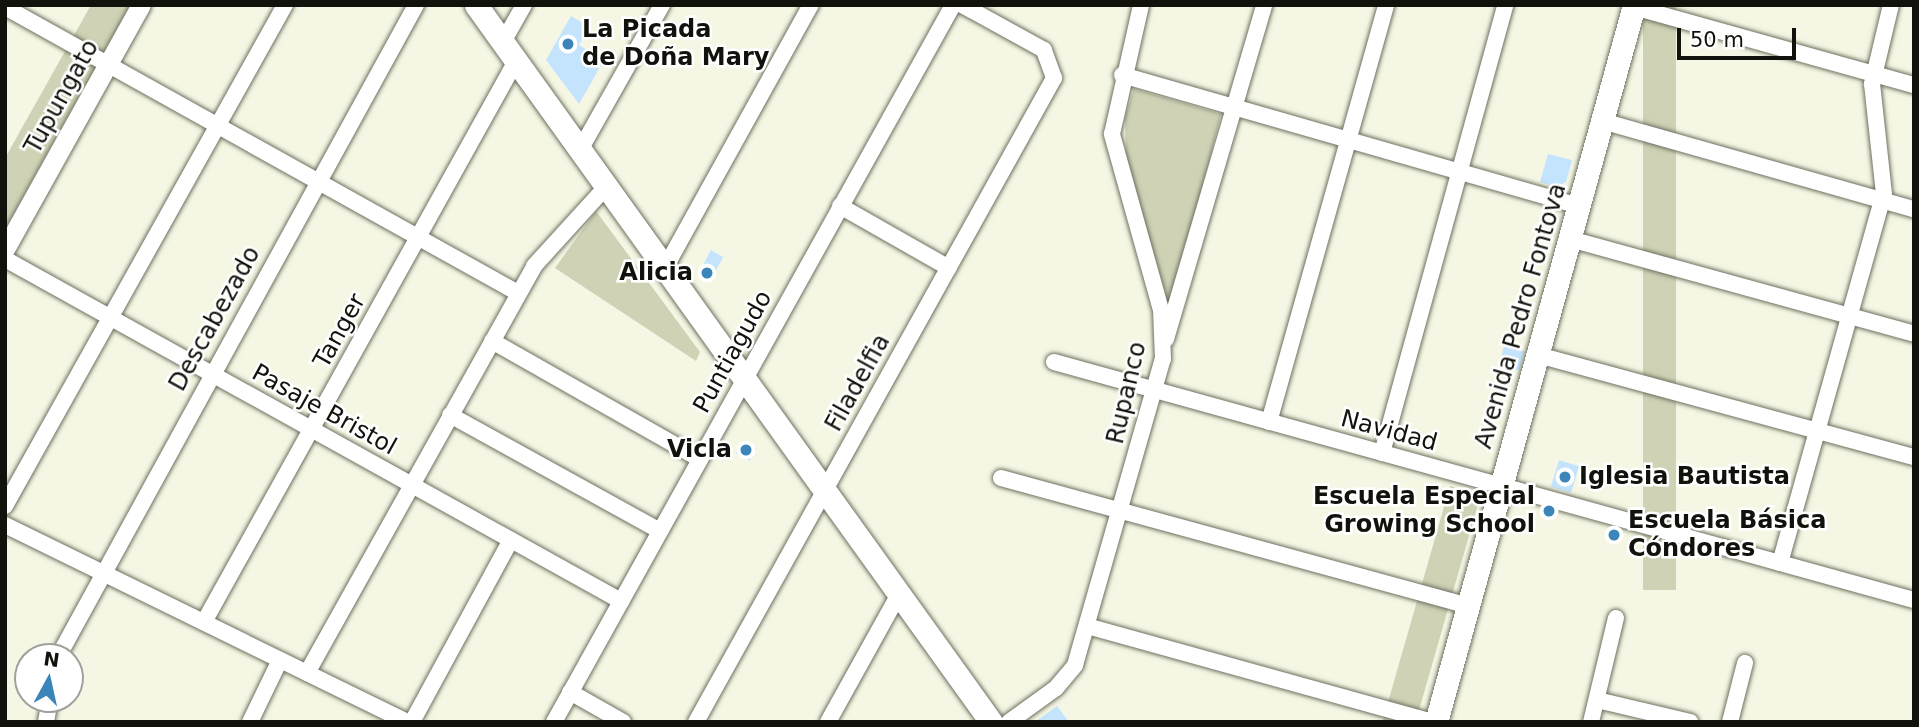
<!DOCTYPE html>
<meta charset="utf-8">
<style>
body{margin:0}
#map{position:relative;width:1919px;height:727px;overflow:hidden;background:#f5f7e4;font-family:"DejaVu Sans",sans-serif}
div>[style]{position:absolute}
.green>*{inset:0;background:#cfd2b5;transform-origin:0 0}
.building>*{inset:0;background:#c4e4fd;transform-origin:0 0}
.roads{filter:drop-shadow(0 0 2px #6e7060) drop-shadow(0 0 2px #6e7060)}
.minor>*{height:16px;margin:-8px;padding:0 8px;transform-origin:8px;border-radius:8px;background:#fff}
.tertiary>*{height:19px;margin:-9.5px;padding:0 9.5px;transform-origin:9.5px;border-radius:9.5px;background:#fff}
.secondary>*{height:23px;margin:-11.5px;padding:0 11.5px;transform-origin:11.5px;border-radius:11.5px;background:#fff}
.dots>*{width:19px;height:19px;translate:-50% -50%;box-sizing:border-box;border:4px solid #fff;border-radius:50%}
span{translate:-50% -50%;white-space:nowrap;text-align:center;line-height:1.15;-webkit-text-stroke:5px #fff;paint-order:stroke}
.poi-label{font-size:24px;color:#11120b;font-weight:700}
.left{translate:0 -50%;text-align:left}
.right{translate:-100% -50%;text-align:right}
.street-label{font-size:24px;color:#11120b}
.frame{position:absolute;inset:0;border:7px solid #11120b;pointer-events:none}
.north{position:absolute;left:14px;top:643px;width:70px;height:70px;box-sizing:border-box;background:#fff;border:2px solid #a0a09d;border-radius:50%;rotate:8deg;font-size:19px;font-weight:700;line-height:28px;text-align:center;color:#11120b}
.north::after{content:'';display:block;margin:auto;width:24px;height:32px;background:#3b85b9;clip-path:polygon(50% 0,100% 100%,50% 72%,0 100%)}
.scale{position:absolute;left:1677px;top:28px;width:119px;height:32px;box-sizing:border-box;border:4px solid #11120b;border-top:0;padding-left:9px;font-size:21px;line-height:24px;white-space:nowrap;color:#11120b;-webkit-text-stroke:5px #fff;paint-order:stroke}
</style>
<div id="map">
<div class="green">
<div style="clip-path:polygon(91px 5px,130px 5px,5px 229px,5px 158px)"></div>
<div style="left:1643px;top:5px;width:33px;height:585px"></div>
<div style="clip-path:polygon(1134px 89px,1221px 114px,1171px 312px,1126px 159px,1125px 117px)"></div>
<div style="clip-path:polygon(596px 211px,700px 352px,696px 361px,555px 268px)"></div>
<div style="left:1450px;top:486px;width:32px;height:245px;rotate:16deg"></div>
</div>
<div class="building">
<div style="clip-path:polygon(571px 16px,589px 27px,579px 45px,604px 60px,579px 104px,546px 60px)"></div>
<div style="clip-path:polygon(1548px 154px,1572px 160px,1566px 182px,1557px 187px,1540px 182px)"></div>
<div style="clip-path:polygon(711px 250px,723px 257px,710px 282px,700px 271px)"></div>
<div style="left:1504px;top:346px;width:21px;height:20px;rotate:14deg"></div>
<div style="left:742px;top:441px;width:16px;height:14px;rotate:27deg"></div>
<div style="left:1559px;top:460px;width:21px;height:28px;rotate:17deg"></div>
<div style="clip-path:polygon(1057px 706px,1069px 722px,1035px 722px)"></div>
</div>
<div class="roads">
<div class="minor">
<div style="left:5px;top:7px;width:587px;rotate:29.14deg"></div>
<div style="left:1634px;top:7px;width:291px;rotate:15.6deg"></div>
<div style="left:503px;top:42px;width:43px;rotate:-60.4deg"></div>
<div style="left:1122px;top:75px;width:475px;rotate:16deg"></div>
<div style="left:1602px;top:121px;width:324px;rotate:15.8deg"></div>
<div style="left:580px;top:150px;width:167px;rotate:-60.5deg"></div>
<div style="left:840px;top:206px;width:125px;rotate:29.6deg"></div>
<div style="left:1570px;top:239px;width:357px;rotate:15.4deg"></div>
<div style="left:5px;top:259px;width:705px;rotate:29.04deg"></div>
<div style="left:665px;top:268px;width:301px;rotate:-61deg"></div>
<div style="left:1166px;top:339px;width:348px;rotate:-73.6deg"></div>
<div style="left:492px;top:341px;width:239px;rotate:29.6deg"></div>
<div style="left:1538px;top:355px;width:390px;rotate:15.2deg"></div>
<div style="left:1054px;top:362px;width:892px;rotate:15.47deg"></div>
<div style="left:450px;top:415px;width:240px;rotate:28.9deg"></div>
<div style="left:1269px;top:422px;width:433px;rotate:-74.3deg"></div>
<div style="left:1382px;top:453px;width:465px;rotate:-74.6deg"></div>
<div style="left:1001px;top:478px;width:484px;rotate:15.3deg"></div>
<div style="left:5px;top:506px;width:574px;rotate:-60.8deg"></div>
<div style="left:5px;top:525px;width:449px;rotate:26.1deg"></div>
<div style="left:1780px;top:563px;width:383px;rotate:-74.3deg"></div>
<div style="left:1884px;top:194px;width:111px;rotate:-96.2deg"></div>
<div style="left:1872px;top:84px;width:81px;rotate:-76.5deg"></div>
<div style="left:204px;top:622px;width:642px;rotate:-60.92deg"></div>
<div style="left:1087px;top:626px;width:360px;rotate:15.5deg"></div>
<div style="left:58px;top:657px;width:744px;rotate:-61.23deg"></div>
<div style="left:307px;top:673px;width:466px;rotate:-60.8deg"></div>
<div style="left:534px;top:266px;width:107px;rotate:-47.7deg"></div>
<div style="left:570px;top:692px;width:61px;rotate:29.5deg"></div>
<div style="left:1597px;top:700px;width:96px;rotate:13.3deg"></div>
<div style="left:46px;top:722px;width:23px;rotate:-80deg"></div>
<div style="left:250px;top:722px;width:69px;rotate:-64.2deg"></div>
<div style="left:412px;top:722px;width:207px;rotate:-61.5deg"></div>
<div style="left:554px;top:722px;width:821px;rotate:-60.9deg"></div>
<div style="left:696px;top:722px;width:737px;rotate:-60.93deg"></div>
<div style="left:1054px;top:78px;width:30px;rotate:-110deg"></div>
<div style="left:1044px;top:50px;width:94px;rotate:-151.2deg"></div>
<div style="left:828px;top:722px;width:146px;rotate:-61deg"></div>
<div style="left:1009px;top:722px;width:58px;rotate:-35.9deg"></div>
<div style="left:1056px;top:688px;width:30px;rotate:-50deg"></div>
<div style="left:1075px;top:665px;width:318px;rotate:-74deg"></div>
<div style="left:1163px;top:359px;width:49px;rotate:-92.3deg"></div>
<div style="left:1161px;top:310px;width:183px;rotate:-105.6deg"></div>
<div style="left:1112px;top:134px;width:132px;rotate:-77.3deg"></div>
<div style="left:1591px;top:722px;width:107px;rotate:-76.5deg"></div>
<div style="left:1730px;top:722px;width:61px;rotate:-75.7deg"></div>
</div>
<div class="tertiary">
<div style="left:5px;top:249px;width:279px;rotate:-60.9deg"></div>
</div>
<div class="secondary">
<div style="left:476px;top:5px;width:883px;rotate:54.31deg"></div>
<div style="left:1436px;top:722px;width:744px;rotate:-74.56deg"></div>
</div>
</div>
<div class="dots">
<div style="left:568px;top:44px;background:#3b85b9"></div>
<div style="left:707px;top:273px;background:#3b85b9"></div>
<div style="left:746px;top:450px;background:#3b85b9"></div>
<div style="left:1565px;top:477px;background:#3b85b9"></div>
<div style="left:1549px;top:511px;background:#3b85b9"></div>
<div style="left:1614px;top:535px;background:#3b85b9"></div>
</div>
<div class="poi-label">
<span class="left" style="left:582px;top:44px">La Picada<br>de Doña Mary</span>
<span class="right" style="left:693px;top:273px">Alicia</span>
<span class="right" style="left:732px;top:450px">Vicla</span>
<span class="left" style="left:1579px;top:477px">Iglesia Bautista</span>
<span class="right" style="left:1535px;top:511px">Escuela Especial<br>Growing School</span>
<span class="left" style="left:1628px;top:535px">Escuela Básica<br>Cóndores</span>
</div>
<div class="street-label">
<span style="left:62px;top:97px;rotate:-61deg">Tupungato</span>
<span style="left:1521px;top:316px;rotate:-74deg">Avenida Pedro Fontova</span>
<span style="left:215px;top:319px;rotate:-61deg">Descabezado</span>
<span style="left:340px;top:331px;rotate:-61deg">Tanger</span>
<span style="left:733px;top:352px;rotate:-61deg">Puntiagudo</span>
<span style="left:858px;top:383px;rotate:-61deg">Filadelfia</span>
<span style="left:1127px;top:393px;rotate:-77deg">Rupanco</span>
<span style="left:324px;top:410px;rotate:29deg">Pasaje Bristol</span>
<span style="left:1389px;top:431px;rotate:15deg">Navidad</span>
</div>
<div class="frame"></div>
<div class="north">N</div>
<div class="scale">50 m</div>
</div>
